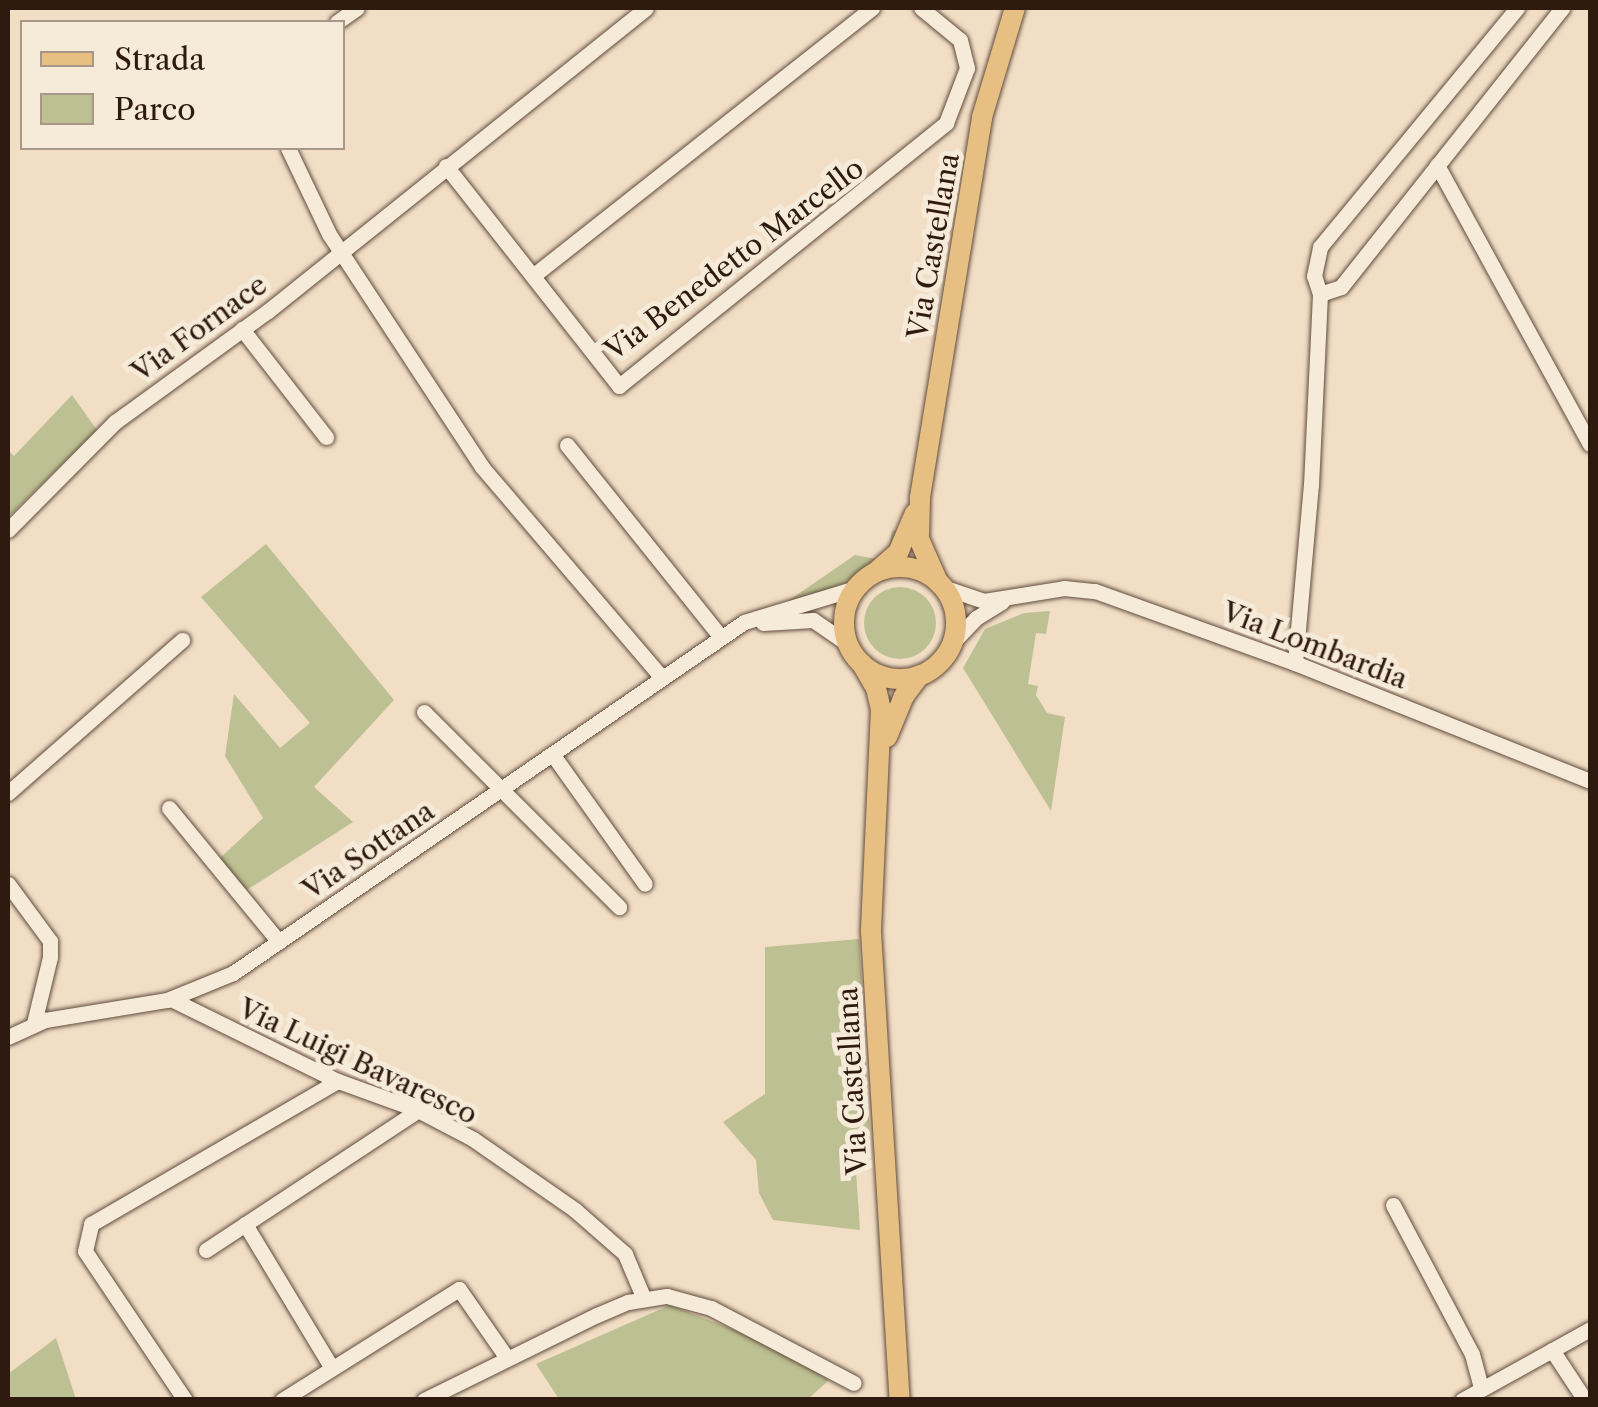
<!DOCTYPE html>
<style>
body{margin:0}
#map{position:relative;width:1598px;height:1407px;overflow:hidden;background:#f1dec5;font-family:"Libre Caslon Text",serif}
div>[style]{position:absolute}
.green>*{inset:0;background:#bdc092}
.round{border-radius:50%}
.roads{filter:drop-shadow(0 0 2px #604b3c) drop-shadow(0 0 2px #604b3c)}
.minor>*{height:15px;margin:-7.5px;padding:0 7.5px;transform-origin:7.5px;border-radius:7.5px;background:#f6ead9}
.major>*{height:20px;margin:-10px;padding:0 10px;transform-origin:10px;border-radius:10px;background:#e8bf82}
.major>.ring{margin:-10px;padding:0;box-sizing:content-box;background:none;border:20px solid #e8bf82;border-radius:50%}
span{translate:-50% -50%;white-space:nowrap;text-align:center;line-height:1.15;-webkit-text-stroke:10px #f6ead9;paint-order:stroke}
.street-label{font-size:28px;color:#2f1a0f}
.frame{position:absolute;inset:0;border:10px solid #2f1a0f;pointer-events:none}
.legend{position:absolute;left:20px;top:20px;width:325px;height:130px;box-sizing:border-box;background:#f6ead9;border:2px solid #a69788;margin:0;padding:12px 18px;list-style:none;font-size:30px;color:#2f1a0f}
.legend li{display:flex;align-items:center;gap:20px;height:50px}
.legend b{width:50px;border:2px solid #a69788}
</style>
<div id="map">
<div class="green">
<div style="clip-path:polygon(72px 395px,97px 430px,8px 517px,8px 450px,14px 456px)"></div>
<div style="clip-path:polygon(900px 529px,897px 540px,880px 559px,844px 584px,785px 603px,855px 555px,876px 559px,889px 548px,892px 531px)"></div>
<div style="clip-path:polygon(266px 544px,394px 700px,314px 787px,353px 822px,239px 895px,219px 859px,263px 818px,225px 756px,234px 694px,280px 748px,310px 723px,201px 597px)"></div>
<div class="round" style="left:864px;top:587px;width:72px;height:72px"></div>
<div style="clip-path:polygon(1050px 611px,1046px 634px,1036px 633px,1028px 684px,1038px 686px,1036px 695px,1047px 713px,1065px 717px,1051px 811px,963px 668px,985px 629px,1024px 613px)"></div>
<div style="clip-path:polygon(859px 939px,871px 1155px,855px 1156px,860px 1230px,773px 1220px,759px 1193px,756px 1160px,723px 1122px,765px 1094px,765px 947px)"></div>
<div style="clip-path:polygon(670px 1305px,768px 1343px,829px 1380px,808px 1399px,559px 1399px,536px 1364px)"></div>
<div style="clip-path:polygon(56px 1338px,76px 1399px,8px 1399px,8px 1374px)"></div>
</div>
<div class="roads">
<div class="minor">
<div style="left:337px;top:22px;width:24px;rotate:-35deg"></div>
<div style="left:288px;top:148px;width:95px;rotate:64.5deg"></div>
<div style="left:329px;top:234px;width:279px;rotate:56.7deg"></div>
<div style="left:482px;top:467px;width:277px;rotate:49.5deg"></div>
<div style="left:1437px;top:165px;width:318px;rotate:61.3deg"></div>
<div style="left:446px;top:166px;width:280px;rotate:51.8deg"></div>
<div style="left:619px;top:386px;width:420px;rotate:-38.8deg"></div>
<div style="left:946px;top:123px;width:59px;rotate:-69.1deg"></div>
<div style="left:967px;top:68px;width:29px;rotate:-104deg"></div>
<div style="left:960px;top:40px;width:50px;rotate:-140.6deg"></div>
<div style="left:534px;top:275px;width:431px;rotate:-38.3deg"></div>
<div style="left:1320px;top:294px;width:22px;rotate:-18deg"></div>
<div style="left:1341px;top:287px;width:356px;rotate:-51.6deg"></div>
<div style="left:242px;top:329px;width:137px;rotate:52.1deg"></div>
<div style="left:567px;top:445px;width:246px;rotate:51.3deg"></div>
<div style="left:8px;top:530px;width:152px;rotate:-45.3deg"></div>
<div style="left:115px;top:422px;width:189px;rotate:-36deg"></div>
<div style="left:268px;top:311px;width:484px;rotate:-38.7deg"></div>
<div style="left:943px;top:587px;width:43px;rotate:18.9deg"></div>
<div style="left:984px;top:601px;width:81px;rotate:-9.2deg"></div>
<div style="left:1064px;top:588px;width:31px;rotate:6deg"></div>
<div style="left:1095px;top:591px;width:213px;rotate:19.8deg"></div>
<div style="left:1295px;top:663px;width:318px;rotate:21.8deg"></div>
<div style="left:763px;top:623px;width:50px;rotate:-3.4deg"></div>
<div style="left:813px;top:620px;width:42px;rotate:34.4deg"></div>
<div style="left:951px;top:644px;width:36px;rotate:-46deg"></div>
<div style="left:976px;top:618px;width:31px;rotate:-32deg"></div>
<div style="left:1295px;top:663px;width:179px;rotate:-84.9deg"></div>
<div style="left:1311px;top:485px;width:191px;rotate:-87.3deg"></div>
<div style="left:1320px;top:294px;width:19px;rotate:-108deg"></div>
<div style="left:1314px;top:276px;width:30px;rotate:-78deg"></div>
<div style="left:1320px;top:247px;width:310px;rotate:-50.5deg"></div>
<div style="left:424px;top:712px;width:276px;rotate:45deg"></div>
<div style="left:553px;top:755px;width:158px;rotate:54.5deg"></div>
<div style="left:8px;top:793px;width:232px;rotate:-41.3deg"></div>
<div style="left:169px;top:808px;width:173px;rotate:50.6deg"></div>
<div style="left:8px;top:884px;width:71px;rotate:53.6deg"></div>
<div style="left:50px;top:941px;width:16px;rotate:90deg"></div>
<div style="left:50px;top:957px;width:68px;rotate:103.6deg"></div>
<div style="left:171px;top:999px;width:186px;rotate:26.2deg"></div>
<div style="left:338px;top:1081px;width:85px;rotate:19.9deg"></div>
<div style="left:418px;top:1110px;width:62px;rotate:27.8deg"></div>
<div style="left:473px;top:1139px;width:124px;rotate:34.8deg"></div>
<div style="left:575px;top:1210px;width:67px;rotate:41.3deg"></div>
<div style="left:625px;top:1254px;width:49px;rotate:67.1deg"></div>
<div style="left:8px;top:1037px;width:41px;rotate:-24.7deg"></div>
<div style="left:45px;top:1020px;width:124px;rotate:-9.3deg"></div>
<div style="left:167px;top:1000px;width:71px;rotate:-22.2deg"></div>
<div style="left:233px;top:973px;width:620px;rotate:-34.48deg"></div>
<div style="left:744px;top:622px;width:117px;rotate:-16.9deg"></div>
<div style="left:1393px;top:1205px;width:169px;rotate:62.1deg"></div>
<div style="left:1472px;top:1354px;width:35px;rotate:75deg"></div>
<div style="left:245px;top:1224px;width:168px;rotate:58.9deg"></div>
<div style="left:206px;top:1250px;width:254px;rotate:-33.4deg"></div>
<div style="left:1552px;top:1350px;width:60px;rotate:56.6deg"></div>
<div style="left:185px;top:1400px;width:179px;rotate:-123.9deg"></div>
<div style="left:85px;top:1251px;width:28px;rotate:-77deg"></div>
<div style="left:91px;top:1224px;width:285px;rotate:-30.1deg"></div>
<div style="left:282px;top:1400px;width:209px;rotate:-32.1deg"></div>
<div style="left:459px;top:1289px;width:84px;rotate:55.2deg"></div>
<div style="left:424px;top:1400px;width:193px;rotate:-26.2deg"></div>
<div style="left:597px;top:1315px;width:34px;rotate:-23deg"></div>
<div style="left:628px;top:1302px;width:39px;rotate:-9deg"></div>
<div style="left:667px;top:1296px;width:46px;rotate:15.3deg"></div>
<div style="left:711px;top:1308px;width:161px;rotate:27.7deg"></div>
<div style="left:1462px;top:1400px;width:146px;rotate:-29deg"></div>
</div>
<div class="major">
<div class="ring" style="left:844px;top:567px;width:92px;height:92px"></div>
<div style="left:877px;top:571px;width:28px;rotate:-41deg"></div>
<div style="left:898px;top:553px;width:43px;rotate:-67deg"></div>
<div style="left:938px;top:582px;width:47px;rotate:-113.8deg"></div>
<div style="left:919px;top:539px;width:42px;rotate:-88.6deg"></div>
<div style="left:920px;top:497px;width:385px;rotate:-80.7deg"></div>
<div style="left:982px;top:117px;width:114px;rotate:-73.2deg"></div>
<div style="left:862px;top:664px;width:28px;rotate:60deg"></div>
<div style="left:876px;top:688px;width:22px;rotate:77deg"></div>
<div style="left:881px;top:709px;width:223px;rotate:92.6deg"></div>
<div style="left:871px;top:932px;width:469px;rotate:86.5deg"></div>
<div style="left:887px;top:737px;width:44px;rotate:-67.5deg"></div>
<div style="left:904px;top:696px;width:26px;rotate:-53deg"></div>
</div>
</div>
<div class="street-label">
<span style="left:933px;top:246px;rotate:-80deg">Via Castellana</span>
<span style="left:734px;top:259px;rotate:-37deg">Via Benedetto Marcello</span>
<span style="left:199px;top:328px;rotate:-36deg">Via Fornace</span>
<span style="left:1315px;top:645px;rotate:21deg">Via Lombardia</span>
<span style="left:368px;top:850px;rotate:-34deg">Via Sottana</span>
<span style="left:358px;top:1061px;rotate:25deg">Via Luigi Bavaresco</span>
<span style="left:852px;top:1081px;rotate:-93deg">Via Castellana</span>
</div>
<div class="frame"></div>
<ul class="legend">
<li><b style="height:12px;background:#e8bf82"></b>Strada</li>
<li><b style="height:28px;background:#bdc092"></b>Parco</li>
</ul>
</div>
